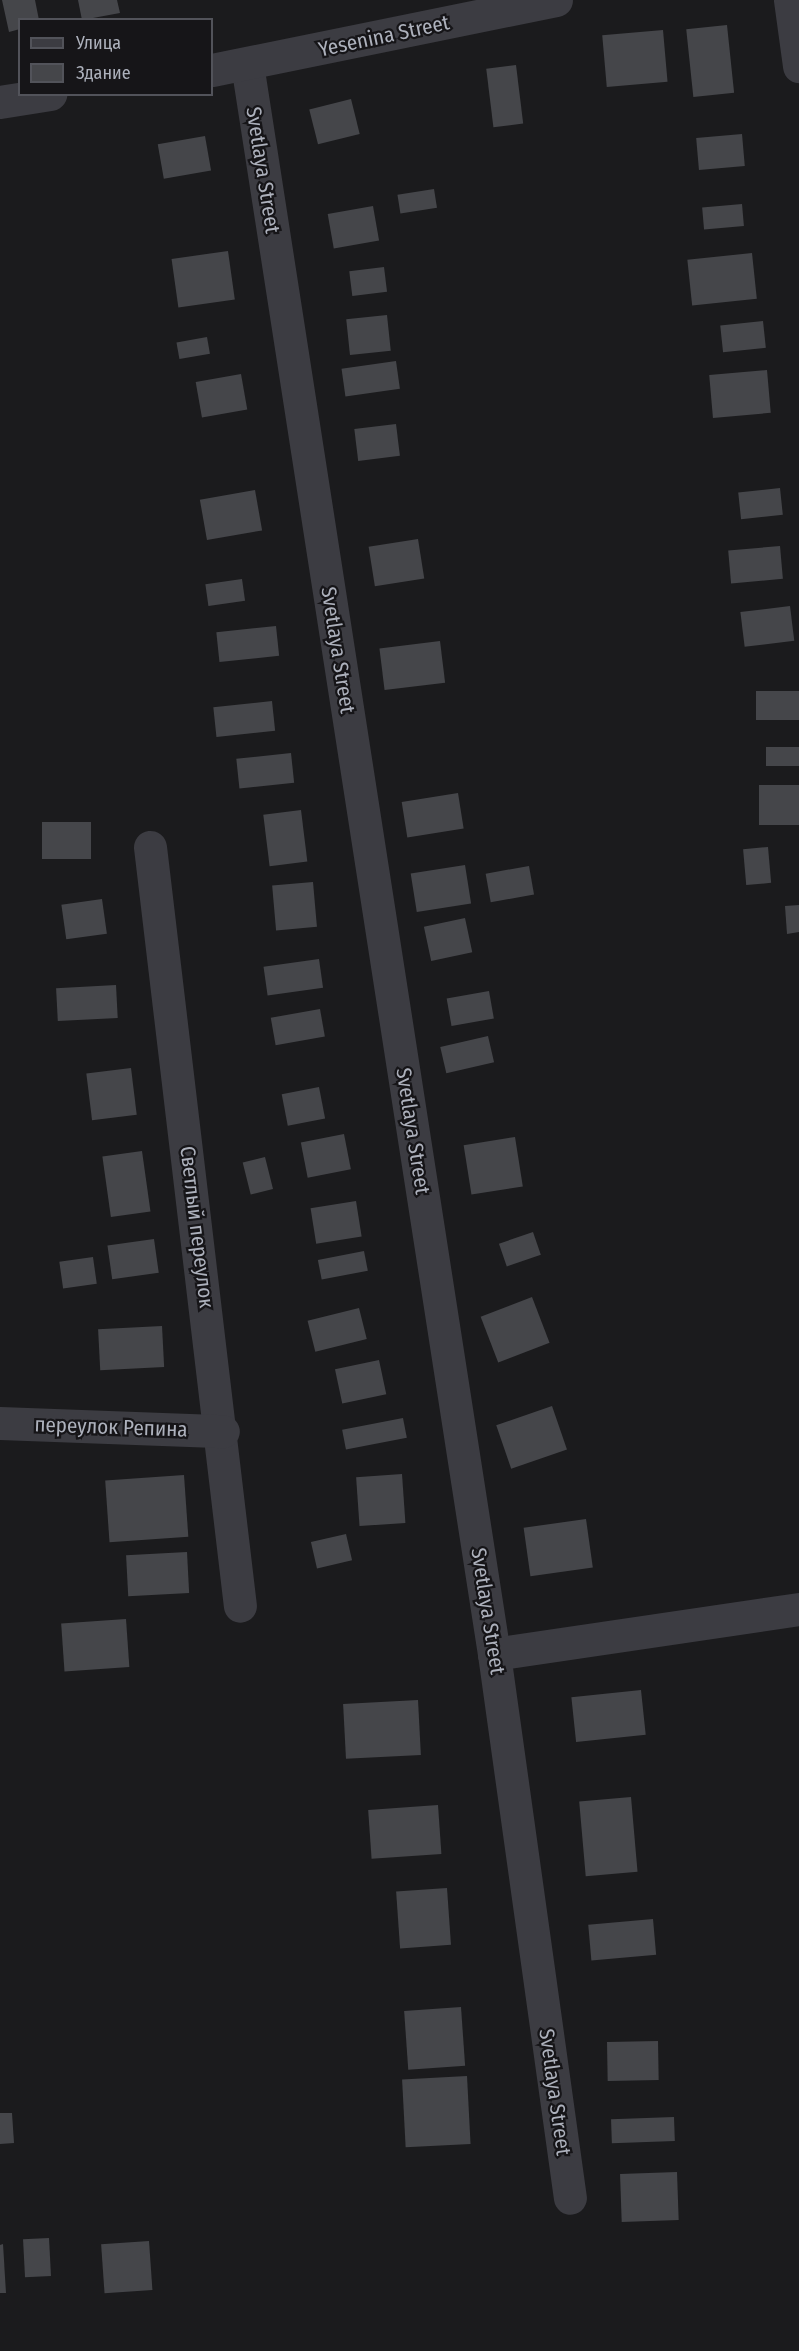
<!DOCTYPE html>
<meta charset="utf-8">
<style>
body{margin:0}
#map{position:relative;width:799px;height:2351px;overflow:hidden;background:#1b1b1d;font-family:"Fira Sans Condensed",sans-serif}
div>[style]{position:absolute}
.building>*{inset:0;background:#45464a;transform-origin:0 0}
.minor>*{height:33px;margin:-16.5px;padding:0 16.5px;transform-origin:16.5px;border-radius:16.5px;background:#3c3c42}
span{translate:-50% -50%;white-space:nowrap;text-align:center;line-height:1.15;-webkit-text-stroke:4.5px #161518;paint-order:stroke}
.street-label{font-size:21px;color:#adb1bc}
.legend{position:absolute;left:18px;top:18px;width:195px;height:78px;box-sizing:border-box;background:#161518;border:2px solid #52535a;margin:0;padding:8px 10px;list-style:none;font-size:18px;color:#adb1bc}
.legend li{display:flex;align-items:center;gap:12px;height:30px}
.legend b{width:30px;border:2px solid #52535a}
</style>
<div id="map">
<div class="building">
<div style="clip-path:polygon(2px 0,35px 0,39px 20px,20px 20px,20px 29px,9px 32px)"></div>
<div style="clip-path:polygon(78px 0,117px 0,120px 13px,82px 20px)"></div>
<div style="left:727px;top:25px;width:68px;height:41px;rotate:84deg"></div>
<div style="left:663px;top:30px;width:52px;height:61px;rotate:85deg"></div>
<div style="left:516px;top:65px;width:59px;height:30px;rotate:83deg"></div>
<div style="left:351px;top:99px;width:36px;height:43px;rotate:76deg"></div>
<div style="left:742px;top:134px;width:32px;height:46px;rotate:85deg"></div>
<div style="left:205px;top:136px;width:35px;height:48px;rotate:80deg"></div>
<div style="left:434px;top:189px;width:19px;height:37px;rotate:81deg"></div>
<div style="left:742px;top:204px;width:22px;height:40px;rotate:85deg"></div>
<div style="left:373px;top:206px;width:35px;height:46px;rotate:80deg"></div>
<div style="left:228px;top:251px;width:49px;height:57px;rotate:82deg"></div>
<div style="left:752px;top:253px;width:46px;height:65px;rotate:84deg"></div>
<div style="left:384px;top:267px;width:25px;height:35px;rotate:83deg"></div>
<div style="left:387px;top:315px;width:36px;height:41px;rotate:84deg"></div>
<div style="left:763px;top:321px;width:27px;height:43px;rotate:84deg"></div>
<div style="left:207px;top:337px;width:17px;height:31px;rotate:80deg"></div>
<div style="left:396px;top:361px;width:28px;height:55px;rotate:82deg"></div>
<div style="left:767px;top:370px;width:43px;height:58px;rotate:85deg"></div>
<div style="left:241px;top:374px;width:36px;height:46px;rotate:80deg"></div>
<div style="left:396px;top:424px;width:32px;height:42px;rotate:83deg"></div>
<div style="left:780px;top:488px;width:27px;height:42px;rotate:84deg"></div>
<div style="left:255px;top:490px;width:41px;height:56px;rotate:80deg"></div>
<div style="left:418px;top:539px;width:40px;height:50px;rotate:81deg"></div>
<div style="left:780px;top:546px;width:33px;height:52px;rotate:85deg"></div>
<div style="left:242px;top:579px;width:22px;height:37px;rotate:82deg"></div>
<div style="left:790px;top:606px;width:35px;height:50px;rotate:83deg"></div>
<div style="left:276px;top:626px;width:30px;height:60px;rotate:84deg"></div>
<div style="left:440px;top:641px;width:42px;height:61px;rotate:83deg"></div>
<div style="left:799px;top:691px;width:29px;height:43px;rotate:90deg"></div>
<div style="left:272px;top:701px;width:30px;height:59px;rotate:84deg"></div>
<div style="left:799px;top:747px;width:19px;height:33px;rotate:90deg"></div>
<div style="left:291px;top:753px;width:30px;height:55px;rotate:84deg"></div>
<div style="left:799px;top:785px;width:40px;height:40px;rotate:90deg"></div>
<div style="left:458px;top:793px;width:36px;height:57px;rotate:81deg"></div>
<div style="left:301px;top:810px;width:52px;height:38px;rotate:83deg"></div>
<div style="left:91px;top:822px;width:37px;height:49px;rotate:90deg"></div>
<div style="left:768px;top:847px;width:36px;height:25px;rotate:85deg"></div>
<div style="left:465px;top:865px;width:39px;height:55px;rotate:81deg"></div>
<div style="left:529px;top:866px;width:29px;height:44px;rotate:80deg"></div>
<div style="left:313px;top:882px;width:45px;height:41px;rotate:85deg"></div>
<div style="left:102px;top:899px;width:35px;height:41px;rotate:82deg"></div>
<div style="clip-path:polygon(799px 905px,799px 932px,787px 934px,785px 906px)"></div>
<div style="left:465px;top:918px;width:35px;height:42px;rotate:78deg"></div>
<div style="left:319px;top:959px;width:29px;height:56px;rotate:82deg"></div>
<div style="left:116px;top:985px;width:33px;height:60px;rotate:87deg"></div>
<div style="left:489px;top:991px;width:28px;height:43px;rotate:80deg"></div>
<div style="left:320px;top:1009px;width:28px;height:50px;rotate:80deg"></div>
<div style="left:488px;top:1036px;width:27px;height:49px;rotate:77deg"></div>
<div style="left:131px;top:1068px;width:47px;height:45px;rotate:83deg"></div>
<div style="left:319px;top:1087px;width:32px;height:38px;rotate:79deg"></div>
<div style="left:344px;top:1134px;width:36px;height:44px;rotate:79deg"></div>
<div style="left:515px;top:1137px;width:50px;height:52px;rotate:81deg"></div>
<div style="left:142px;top:1151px;width:61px;height:40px;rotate:82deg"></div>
<div style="left:265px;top:1157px;width:33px;height:23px;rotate:76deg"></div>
<div style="left:356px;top:1201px;width:36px;height:46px;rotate:81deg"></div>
<div style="left:533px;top:1232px;width:24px;height:36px;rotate:71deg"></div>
<div style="left:154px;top:1239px;width:34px;height:47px;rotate:82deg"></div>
<div style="left:364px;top:1251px;width:20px;height:47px;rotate:79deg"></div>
<div style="left:93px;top:1257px;width:27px;height:34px;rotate:82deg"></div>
<div style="left:532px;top:1297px;width:49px;height:55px;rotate:69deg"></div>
<div style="left:359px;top:1308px;width:32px;height:53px;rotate:76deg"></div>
<div style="left:162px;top:1326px;width:41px;height:64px;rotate:87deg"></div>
<div style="left:379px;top:1360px;width:35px;height:45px;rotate:78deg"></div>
<div style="left:552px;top:1406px;width:46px;height:59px;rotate:71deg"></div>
<div style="left:403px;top:1418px;width:20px;height:62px;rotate:79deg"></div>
<div style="left:402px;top:1474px;width:49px;height:46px;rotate:86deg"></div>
<div style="left:184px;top:1475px;width:62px;height:79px;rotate:86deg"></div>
<div style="left:586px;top:1519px;width:49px;height:63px;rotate:82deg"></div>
<div style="left:346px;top:1534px;width:27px;height:36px;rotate:77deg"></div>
<div style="left:187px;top:1552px;width:41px;height:61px;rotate:87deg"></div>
<div style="left:126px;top:1619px;width:48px;height:65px;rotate:86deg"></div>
<div style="left:641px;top:1690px;width:45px;height:70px;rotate:84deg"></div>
<div style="left:418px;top:1700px;width:55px;height:75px;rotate:87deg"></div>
<div style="left:631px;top:1797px;width:75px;height:52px;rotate:85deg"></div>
<div style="left:438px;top:1805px;width:49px;height:70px;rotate:86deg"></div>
<div style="left:447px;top:1888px;width:57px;height:51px;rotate:86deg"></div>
<div style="left:653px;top:1919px;width:36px;height:65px;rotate:85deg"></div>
<div style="left:461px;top:2007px;width:59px;height:57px;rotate:86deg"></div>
<div style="left:658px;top:2041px;width:39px;height:51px;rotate:89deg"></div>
<div style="left:467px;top:2076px;width:68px;height:65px;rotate:87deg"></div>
<div style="clip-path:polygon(0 2113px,12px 2113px,14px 2143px,0 2144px)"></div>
<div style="left:674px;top:2117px;width:24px;height:63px;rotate:88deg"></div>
<div style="left:677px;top:2172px;width:48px;height:57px;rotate:88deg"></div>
<div style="left:49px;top:2238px;width:38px;height:26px;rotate:87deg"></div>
<div style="left:149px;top:2241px;width:49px;height:48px;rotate:86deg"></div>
<div style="clip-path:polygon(3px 2244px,6px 2293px,0 2293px,0 2245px)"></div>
</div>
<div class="minor">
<div style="left:790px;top:0;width:67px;rotate:82.2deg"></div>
<div style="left:247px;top:64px;width:1609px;rotate:81.17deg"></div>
<div style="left:494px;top:1654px;width:549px;rotate:82.05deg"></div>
<div style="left:212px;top:70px;width:351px;rotate:-11.5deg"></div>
<div style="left:0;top:102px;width:51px;rotate:-9.1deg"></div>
<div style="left:150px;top:847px;width:764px;rotate:83.24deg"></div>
<div style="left:0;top:1423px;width:223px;rotate:2.1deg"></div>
<div style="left:494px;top:1654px;width:308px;rotate:-8.4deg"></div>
</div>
<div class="street-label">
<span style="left:384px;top:36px;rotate:-12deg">Yesenina Street</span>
<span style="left:263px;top:170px;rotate:81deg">Svetlaya Street</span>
<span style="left:338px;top:650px;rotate:81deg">Svetlaya Street</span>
<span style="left:413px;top:1131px;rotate:81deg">Svetlaya Street</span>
<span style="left:197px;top:1227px;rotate:83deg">Светлый переулок</span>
<span style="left:111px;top:1427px;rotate:2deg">переулок Репина</span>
<span style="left:488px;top:1611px;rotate:81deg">Svetlaya Street</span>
<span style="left:555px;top:2092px;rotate:82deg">Svetlaya Street</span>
</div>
<ul class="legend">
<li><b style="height:8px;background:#3c3c42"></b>Улица</li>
<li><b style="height:16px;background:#45464a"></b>Здание</li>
</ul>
</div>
